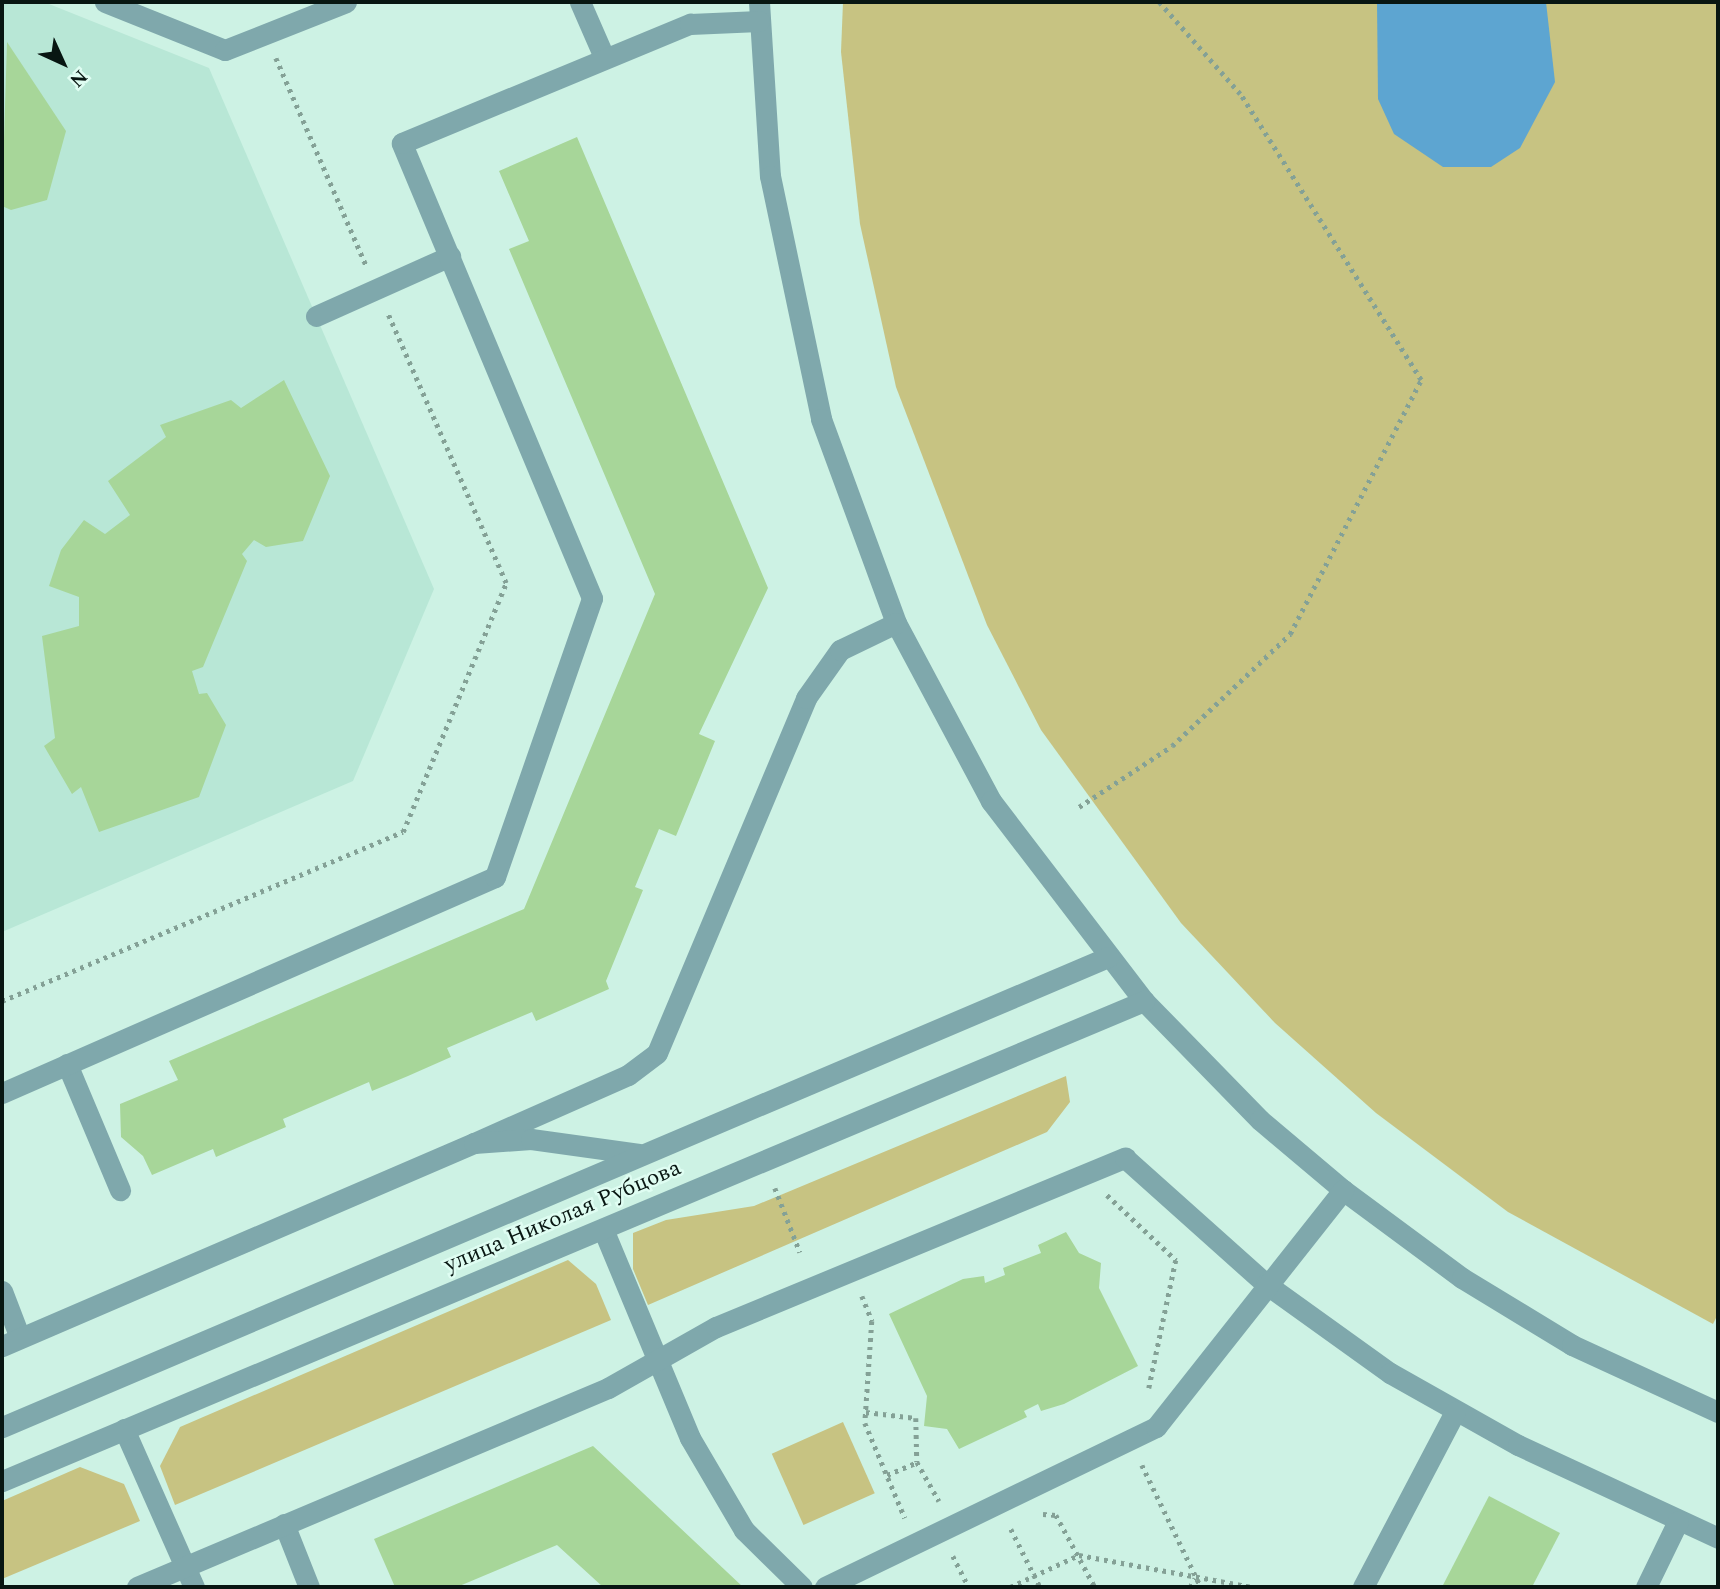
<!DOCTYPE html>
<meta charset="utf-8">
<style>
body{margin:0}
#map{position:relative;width:1720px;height:1589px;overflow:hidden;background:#cdf2e4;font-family:Spectral,serif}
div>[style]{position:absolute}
.built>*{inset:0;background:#b8e7d6}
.green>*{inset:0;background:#c7c382;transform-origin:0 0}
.water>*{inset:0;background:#5da5d1}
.building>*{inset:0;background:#a7d699}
.path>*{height:4.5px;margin-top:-2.25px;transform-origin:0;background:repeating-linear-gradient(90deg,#84a196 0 3.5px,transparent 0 8.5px)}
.minor>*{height:21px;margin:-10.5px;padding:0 10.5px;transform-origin:10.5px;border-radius:10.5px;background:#7fa8ac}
span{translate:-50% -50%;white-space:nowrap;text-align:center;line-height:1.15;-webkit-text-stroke:5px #dffdf2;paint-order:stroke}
.street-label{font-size:23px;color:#081612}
.frame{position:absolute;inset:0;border:4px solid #081612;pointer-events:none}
.north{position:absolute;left:28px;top:28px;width:70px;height:70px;-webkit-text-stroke:5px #dffdf2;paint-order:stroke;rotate:135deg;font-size:19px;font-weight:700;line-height:28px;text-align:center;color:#081612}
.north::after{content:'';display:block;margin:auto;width:24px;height:32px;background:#081612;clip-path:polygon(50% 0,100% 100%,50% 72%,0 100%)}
</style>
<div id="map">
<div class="built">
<div style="clip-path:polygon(2px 2px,44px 2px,209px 68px,434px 589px,353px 781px,2px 932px)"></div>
</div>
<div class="green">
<div style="clip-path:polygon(843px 2px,1718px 2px,1718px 1314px,1713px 1324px,1508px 1212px,1376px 1113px,1275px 1023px,1181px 923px,1041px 730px,987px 625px,896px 387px,860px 224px,841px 52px)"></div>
<div style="clip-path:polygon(1066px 1076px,1070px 1102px,1047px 1132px,648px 1305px,633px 1269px,633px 1233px,666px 1220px,754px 1206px)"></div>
<div style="clip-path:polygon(568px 1260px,596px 1284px,611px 1320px,175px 1505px,160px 1466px,180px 1427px)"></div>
<div style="left:843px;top:1422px;width:78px;height:78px;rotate:66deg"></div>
<div style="clip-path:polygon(80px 1467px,124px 1484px,140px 1521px,2px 1579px,2px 1501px)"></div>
</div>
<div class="water">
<div style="clip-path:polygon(1377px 2px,1546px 2px,1555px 82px,1520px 148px,1491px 167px,1443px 167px,1394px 134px,1378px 99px)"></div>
</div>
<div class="building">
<div style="clip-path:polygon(7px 42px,66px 131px,47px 200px,11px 210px,2px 206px)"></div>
<div style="clip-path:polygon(577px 137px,768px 588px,699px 734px,715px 741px,676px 836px,659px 829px,635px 887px,643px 890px,606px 981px,609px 989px,536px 1021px,532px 1012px,447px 1048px,451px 1057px,408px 1076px,372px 1091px,369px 1082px,283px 1119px,286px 1127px,216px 1157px,213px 1149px,152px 1175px,143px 1156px,121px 1137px,120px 1104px,178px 1080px,169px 1061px,524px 909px,655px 594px,509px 249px,529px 241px,499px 171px)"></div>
<div style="clip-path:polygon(284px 380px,330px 476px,303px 541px,266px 547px,254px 540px,242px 554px,247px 561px,203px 667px,192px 671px,199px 694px,207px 693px,226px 725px,199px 797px,99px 832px,81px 787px,72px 794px,44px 746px,55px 738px,42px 636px,79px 626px,79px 597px,49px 586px,61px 550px,84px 520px,105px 534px,130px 515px,108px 481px,166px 437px,160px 425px,231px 400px,241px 408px)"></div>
<div style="clip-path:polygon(1066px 1232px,1079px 1253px,1101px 1263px,1099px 1288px,1138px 1366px,1064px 1404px,1041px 1411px,1038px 1404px,1024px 1411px,1027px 1417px,959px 1449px,947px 1429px,924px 1426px,927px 1396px,889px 1314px,963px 1279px,984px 1276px,985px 1283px,1005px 1275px,1003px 1268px,1041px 1253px,1038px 1245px)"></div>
<div style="clip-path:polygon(593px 1446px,743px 1587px,603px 1587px,557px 1545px,457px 1587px,395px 1587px,374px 1539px)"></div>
<div style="clip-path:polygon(1489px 1496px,1560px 1533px,1532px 1587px,1442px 1587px)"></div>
</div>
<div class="path">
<div style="left:276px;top:58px;width:226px;rotate:66.5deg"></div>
<div style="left:1079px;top:807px;width:111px;rotate:-33.3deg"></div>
<div style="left:1172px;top:746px;width:163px;rotate:-43.5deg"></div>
<div style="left:1290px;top:634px;width:286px;rotate:-62.7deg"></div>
<div style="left:1421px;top:380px;width:338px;rotate:-122.3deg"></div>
<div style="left:1240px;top:94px;width:123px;rotate:-131.4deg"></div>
<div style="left:2px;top:1001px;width:435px;rotate:-22.9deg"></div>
<div style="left:403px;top:832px;width:269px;rotate:-67.5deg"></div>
<div style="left:506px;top:583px;width:294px;rotate:-113.7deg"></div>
<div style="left:775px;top:1188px;width:69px;rotate:68.7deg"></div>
<div style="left:1107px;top:1195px;width:95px;rotate:43.3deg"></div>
<div style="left:1176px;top:1260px;width:131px;rotate:101.9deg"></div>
<div style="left:862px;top:1296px;width:27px;rotate:68deg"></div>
<div style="left:872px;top:1321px;width:102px;rotate:93.9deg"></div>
<div style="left:865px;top:1423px;width:103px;rotate:67.2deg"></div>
<div style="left:866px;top:1412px;width:50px;rotate:6.8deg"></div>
<div style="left:916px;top:1418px;width:44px;rotate:88.7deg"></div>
<div style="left:917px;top:1462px;width:45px;rotate:60.6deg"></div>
<div style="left:1142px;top:1465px;width:136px;rotate:64.2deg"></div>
<div style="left:887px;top:1475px;width:33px;rotate:-23deg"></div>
<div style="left:1043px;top:1514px;width:13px;rotate:4deg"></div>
<div style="left:1056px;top:1515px;width:82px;rotate:61.6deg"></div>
<div style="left:1011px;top:1529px;width:65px;rotate:63.4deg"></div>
<div style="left:953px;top:1556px;width:35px;rotate:63deg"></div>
<div style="left:1010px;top:1587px;width:76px;rotate:-24.9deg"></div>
<div style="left:1079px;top:1555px;width:176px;rotate:10.5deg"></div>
<div style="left:1190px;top:1587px;width:10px;rotate:-61deg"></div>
</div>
<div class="minor">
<div style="left:105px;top:2px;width:129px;rotate:21.8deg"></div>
<div style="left:225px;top:50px;width:130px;rotate:-21.6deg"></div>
<div style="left:580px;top:2px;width:60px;rotate:66.4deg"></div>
<div style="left:759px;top:2px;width:174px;rotate:86.4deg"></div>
<div style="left:770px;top:176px;width:248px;rotate:78.1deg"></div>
<div style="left:821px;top:419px;width:217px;rotate:69.8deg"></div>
<div style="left:896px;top:623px;width:202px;rotate:61.9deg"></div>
<div style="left:991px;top:801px;width:252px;rotate:52.6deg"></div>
<div style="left:1144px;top:1001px;width:166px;rotate:45.7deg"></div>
<div style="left:1260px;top:1120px;width:109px;rotate:40.1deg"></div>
<div style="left:1343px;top:1190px;width:148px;rotate:36.5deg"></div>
<div style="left:1462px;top:1278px;width:129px;rotate:31.3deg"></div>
<div style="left:1572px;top:1345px;width:161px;rotate:24.7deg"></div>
<div style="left:316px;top:316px;width:147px;rotate:-24.1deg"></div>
<div style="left:67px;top:1064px;width:137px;rotate:67.2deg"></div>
<div style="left:2px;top:1093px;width:538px;rotate:-23.66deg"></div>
<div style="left:495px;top:877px;width:295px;rotate:-70.8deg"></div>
<div style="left:592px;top:598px;width:493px;rotate:-112.7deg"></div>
<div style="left:402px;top:143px;width:312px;rotate:-22.5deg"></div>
<div style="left:690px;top:24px;width:69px;rotate:-2.5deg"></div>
<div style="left:474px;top:1143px;width:168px;rotate:-23.8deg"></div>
<div style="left:628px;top:1075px;width:36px;rotate:-37deg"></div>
<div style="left:657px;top:1053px;width:385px;rotate:-67.2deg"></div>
<div style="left:806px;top:698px;width:59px;rotate:-54.7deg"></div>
<div style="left:840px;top:650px;width:62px;rotate:-25.7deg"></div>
<div style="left:603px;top:1229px;width:226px;rotate:67.4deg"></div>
<div style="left:690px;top:1438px;width:107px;rotate:59.6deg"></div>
<div style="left:744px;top:1530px;width:81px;rotate:44.5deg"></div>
<div style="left:2px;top:1291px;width:50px;rotate:69deg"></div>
<div style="left:2px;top:1346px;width:514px;rotate:-23.27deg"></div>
<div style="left:474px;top:1143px;width:57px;rotate:-4deg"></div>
<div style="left:531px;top:1139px;width:109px;rotate:7.9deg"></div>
<div style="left:2px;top:1427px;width:1202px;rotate:-23.02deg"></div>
<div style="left:124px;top:1429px;width:173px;rotate:66.1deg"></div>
<div style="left:2px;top:1481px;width:1239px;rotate:-22.8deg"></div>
<div style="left:284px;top:1524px;width:68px;rotate:68.4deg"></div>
<div style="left:137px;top:1587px;width:511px;rotate:-22.9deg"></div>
<div style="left:608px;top:1388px;width:124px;rotate:-29.5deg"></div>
<div style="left:716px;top:1327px;width:443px;rotate:-22.5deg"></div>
<div style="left:1125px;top:1158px;width:189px;rotate:41.8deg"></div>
<div style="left:1266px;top:1284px;width:153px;rotate:35.7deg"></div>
<div style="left:1390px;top:1373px;width:147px;rotate:29.4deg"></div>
<div style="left:1518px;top:1445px;width:221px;rotate:24.9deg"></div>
<div style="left:825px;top:1587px;width:368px;rotate:-25.8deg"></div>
<div style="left:1156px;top:1427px;width:302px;rotate:-51.7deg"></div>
<div style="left:1363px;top:1587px;width:198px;rotate:-62.3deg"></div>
<div style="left:1646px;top:1587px;width:73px;rotate:-64.1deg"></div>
</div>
<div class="street-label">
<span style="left:563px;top:1217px;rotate:-23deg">улица Николая Рубцова</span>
</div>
<div class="frame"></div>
<div class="north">N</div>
</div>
